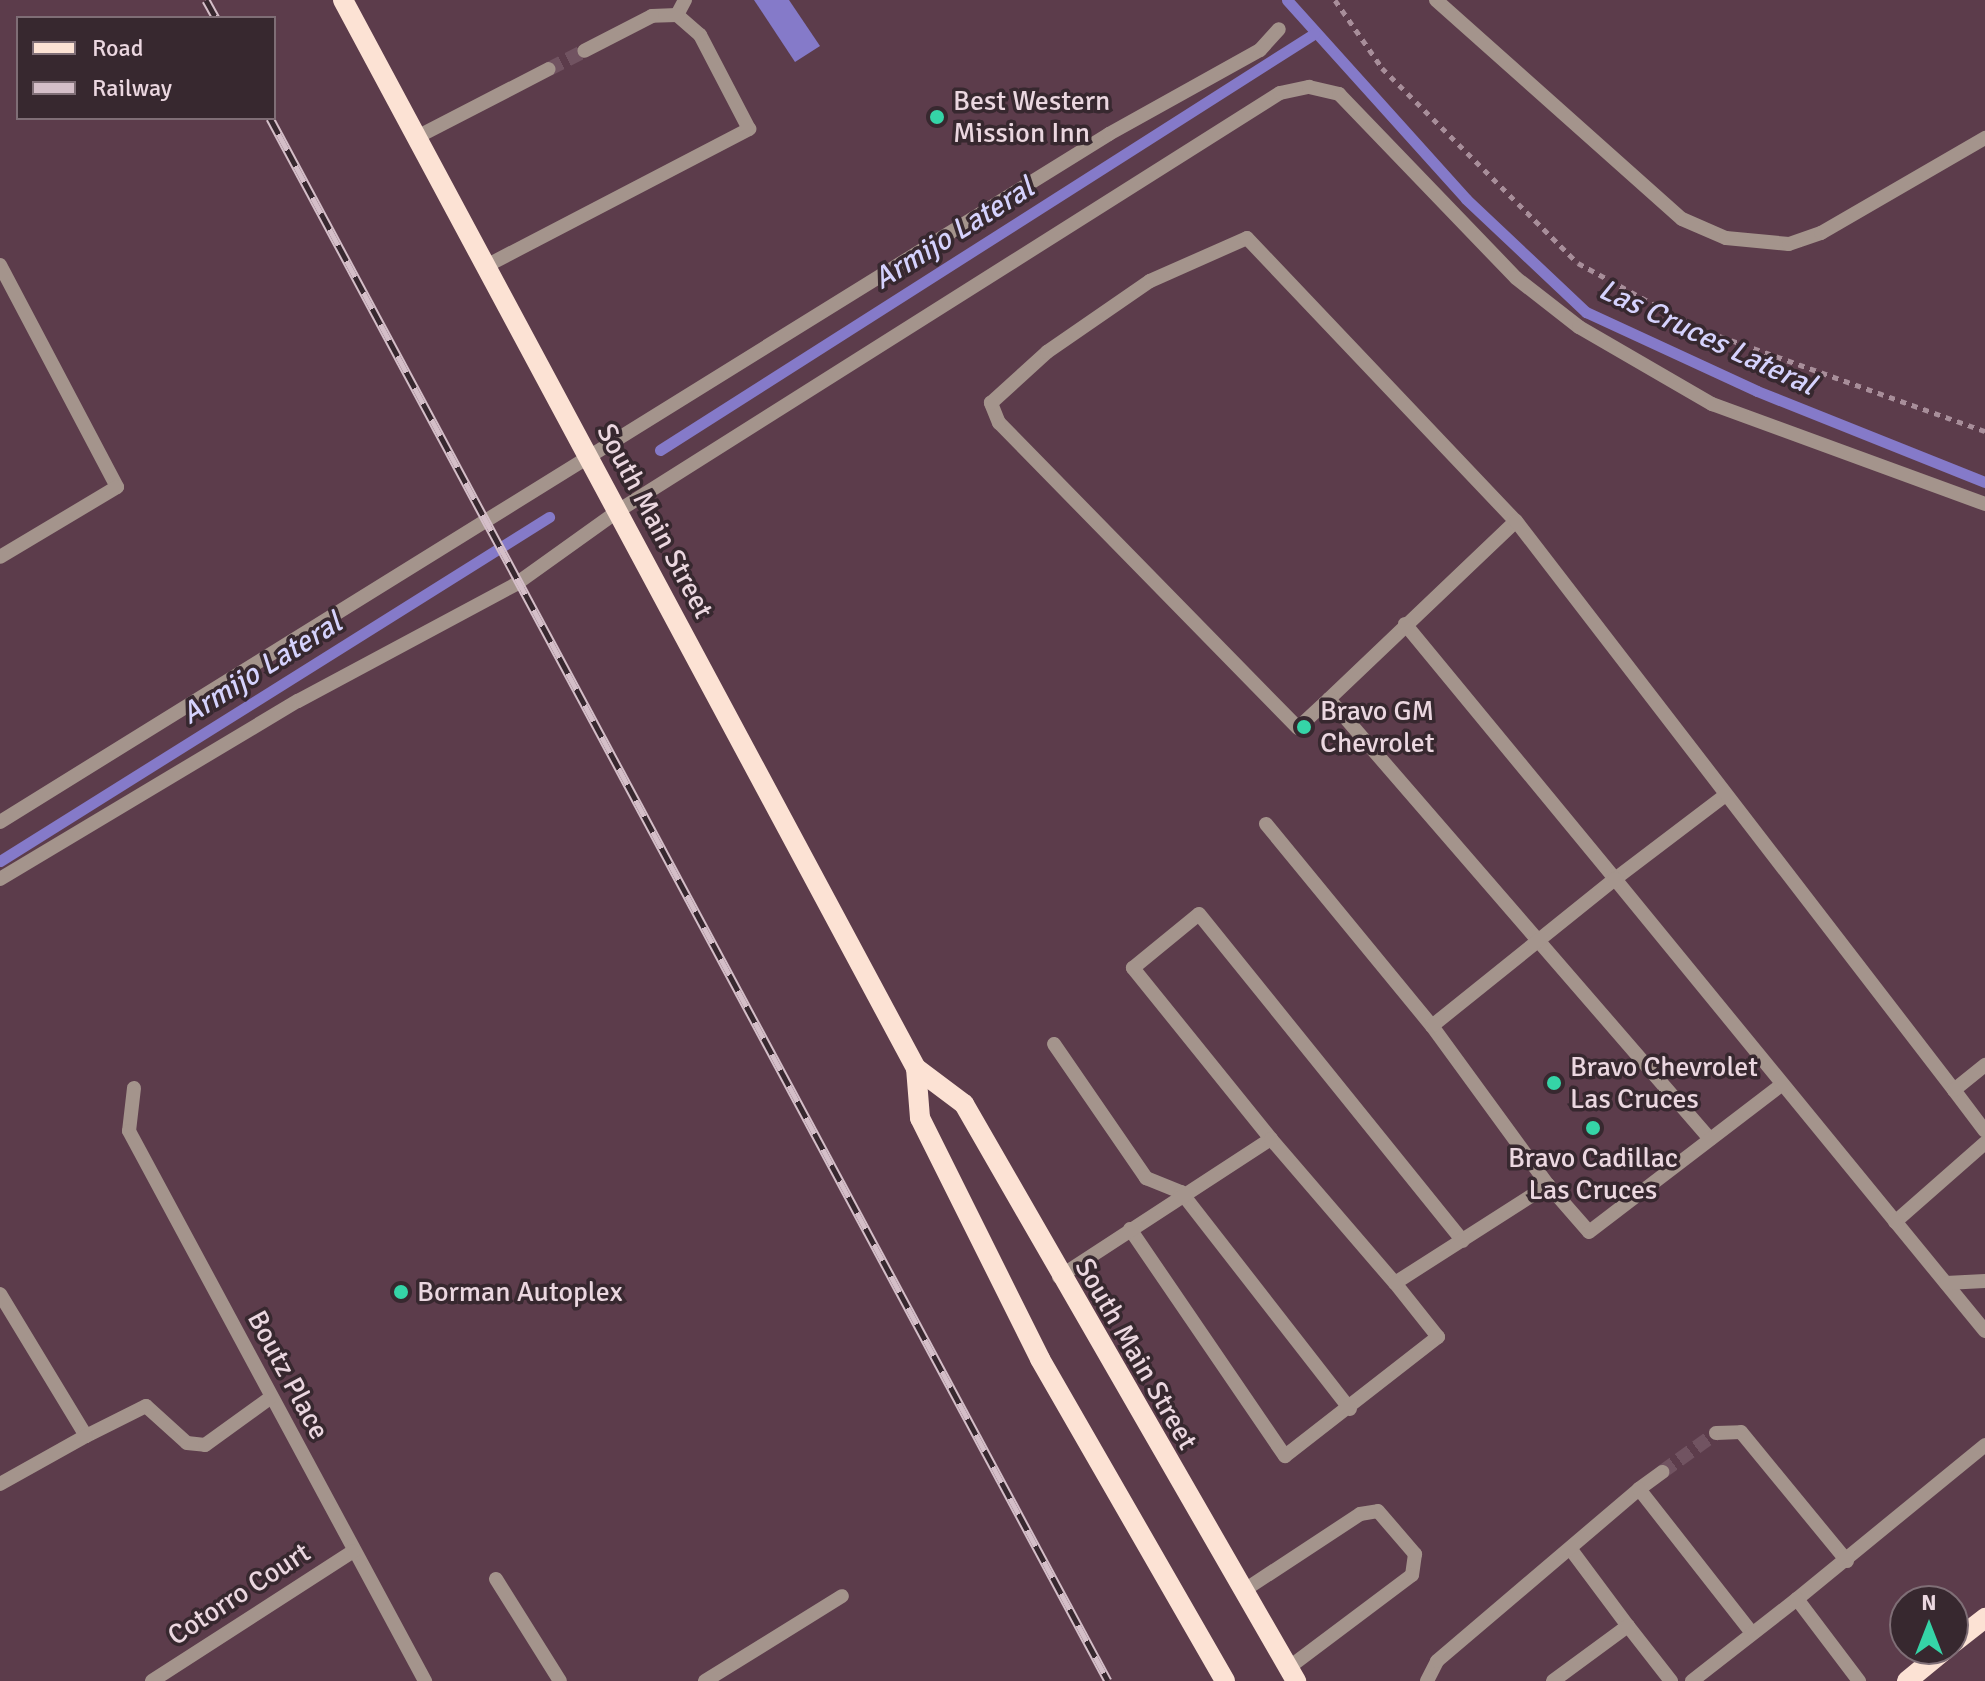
<!DOCTYPE html>
<style>
body{margin:0}
#map{position:relative;width:1985px;height:1681px;overflow:hidden;background:#5c3c4b;font-family:Signika,sans-serif}
div>[style]{position:absolute}
.water>*{inset:0;background:#857ac9}
.stream>*{height:11px;margin:-5.5px;padding:0 5.5px;transform-origin:5.5px;border-radius:5.5px;background:#857ac9}
.minor-tunnel>*{height:14px;margin-top:-7px;transform-origin:0;background:repeating-linear-gradient(90deg,#715361 0 14px,transparent 0 21px)}
.path>*{height:5px;margin-top:-2.5px;transform-origin:0;background:repeating-linear-gradient(90deg,#a88e9a 0 6px,transparent 0 12px)}
.minor>*{height:14px;margin:-7px;padding:0 7px;transform-origin:7px;border-radius:7px;background:#a4948c}
.major>*{height:20px;margin:-10px;padding:0 10px;transform-origin:10px;border-radius:10px;background:#fce2d4}
.rail>*{height:9px;margin-top:-4.5px;transform-origin:0;background:repeating-linear-gradient(90deg,#37282f 0 18px,#d4bec8 0 36px);box-sizing:border-box;border-block:2px solid #d4bec8}
.dots>*{width:22px;height:22px;translate:-50% -50%;box-sizing:border-box;border:4px solid #37282f;border-radius:50%}
span{translate:-50% -50%;white-space:nowrap;text-align:center;line-height:1.15;-webkit-text-stroke:7px #37282f;paint-order:stroke}
.poi-label{font-size:28px;color:#ebd7e0}
.left{translate:0 -50%;text-align:left}
.street-label{font-size:28px;color:#ebd7e0}
.water-label{font-size:30px;color:#d5d2fd;font-style:italic}
.legend{position:absolute;left:16px;top:16px;width:260px;height:104px;box-sizing:border-box;background:#37282f;border:2px solid #7f6e76;margin:0;padding:10px 14px;list-style:none;font-size:24px;color:#ebd7e0}
.legend li{display:flex;align-items:center;gap:16px;height:40px}
.legend b{width:40px;border:2px solid #7f6e76}
.north{position:absolute;left:1889px;top:1585px;width:80px;height:80px;box-sizing:border-box;background:#37282f;border:2px solid #7f6e76;border-radius:50%;rotate:0deg;font-size:22px;font-weight:700;line-height:32px;text-align:center;color:#ebd7e0}
.north::after{content:'';display:block;margin:auto;width:28px;height:36px;background:#35d4a7;clip-path:polygon(50% 0,100% 100%,50% 72%,0 100%)}
</style>
<div id="map">
<div class="water">
<div style="clip-path:polygon(754px 0,789px 0,820px 46px,795px 62px)"></div>
</div>
<div class="stream">
<div style="left:1287px;top:0;width:268px;rotate:48deg"></div>
<div style="left:1466px;top:199px;width:165px;rotate:43.3deg"></div>
<div style="left:1586px;top:312px;width:188px;rotate:24.8deg"></div>
<div style="left:1757px;top:391px;width:245px;rotate:21.8deg"></div>
<div style="left:660px;top:450px;width:776px;rotate:-32.48deg"></div>
<div style="left:0;top:861px;width:648px;rotate:-32.07deg"></div>
</div>
<div class="minor-tunnel">
<div style="left:549px;top:69px;width:39px;rotate:-27deg"></div>
<div style="left:1662px;top:1472px;width:67px;rotate:-35.8deg"></div>
</div>
<div class="path">
<div style="left:1335px;top:0;width:83px;rotate:55.3deg"></div>
<div style="left:1382px;top:68px;width:276px;rotate:44.9deg"></div>
<div style="left:1578px;top:263px;width:136px;rotate:28.6deg"></div>
<div style="left:1697px;top:328px;width:306px;rotate:19.7deg"></div>
</div>
<div class="minor">
<div style="left:1436px;top:0;width:329px;rotate:41.7deg"></div>
<div style="left:1682px;top:219px;width:48px;rotate:23.4deg"></div>
<div style="left:1726px;top:238px;width:63px;rotate:5.4deg"></div>
<div style="left:1789px;top:244px;width:34px;rotate:-19deg"></div>
<div style="left:1821px;top:233px;width:190px;rotate:-30.1deg"></div>
<div style="left:677px;top:15px;width:17px;rotate:-62deg"></div>
<div style="left:417px;top:137px;width:148px;rotate:-27.3deg"></div>
<div style="left:0;top:265px;width:251px;rotate:62.2deg"></div>
<div style="left:117px;top:487px;width:136px;rotate:149.1deg"></div>
<div style="left:486px;top:266px;width:297px;rotate:-27.5deg"></div>
<div style="left:749px;top:129px;width:106px;rotate:-117.5deg"></div>
<div style="left:700px;top:35px;width:30px;rotate:-139deg"></div>
<div style="left:677px;top:15px;width:25px;rotate:178deg"></div>
<div style="left:652px;top:16px;width:76px;rotate:152.8deg"></div>
<div style="left:1405px;top:624px;width:330px;rotate:50.5deg"></div>
<div style="left:1615px;top:879px;width:136px;rotate:-37.2deg"></div>
<div style="left:1329px;top:699px;width:258px;rotate:-43.6deg"></div>
<div style="left:0;top:822px;width:1305px;rotate:-31.81deg"></div>
<div style="left:1109px;top:134px;width:173px;rotate:-29.1deg"></div>
<div style="left:1260px;top:50px;width:28px;rotate:-48deg"></div>
<div style="left:1266px;top:824px;width:261px;rotate:50.6deg"></div>
<div style="left:0;top:879px;width:347px;rotate:-30.9deg"></div>
<div style="left:298px;top:701px;width:247px;rotate:-28.2deg"></div>
<div style="left:516px;top:584px;width:125px;rotate:-35.6deg"></div>
<div style="left:618px;top:511px;width:783px;rotate:-32.27deg"></div>
<div style="left:1280px;top:93px;width:30px;rotate:-12deg"></div>
<div style="left:1309px;top:87px;width:31px;rotate:13deg"></div>
<div style="left:1339px;top:94px;width:255px;rotate:46.1deg"></div>
<div style="left:1516px;top:278px;width:80px;rotate:37.9deg"></div>
<div style="left:1579px;top:327px;width:154px;rotate:30.1deg"></div>
<div style="left:1712px;top:404px;width:291px;rotate:20.1deg"></div>
<div style="left:1054px;top:1044px;width:163px;rotate:55.5deg"></div>
<div style="left:1146px;top:1178px;width:38px;rotate:22deg"></div>
<div style="left:1181px;top:1192px;width:275px;rotate:52.1deg"></div>
<div style="left:134px;top:1088px;width:43px;rotate:96.6deg"></div>
<div style="left:129px;top:1131px;width:625px;rotate:61.71deg"></div>
<div style="left:1954px;top:1090px;width:51px;rotate:52.9deg"></div>
<div style="left:1271px;top:1139px;width:220px;rotate:-128.9deg"></div>
<div style="left:1133px;top:968px;width:85px;rotate:-39.3deg"></div>
<div style="left:1199px;top:914px;width:420px;rotate:51.1deg"></div>
<div style="left:1710px;top:1139px;width:582px;rotate:-130.89deg"></div>
<div style="left:1329px;top:699px;width:42px;rotate:136.9deg"></div>
<div style="left:1298px;top:728px;width:427px;rotate:-134.4deg"></div>
<div style="left:999px;top:423px;width:22px;rotate:-112deg"></div>
<div style="left:991px;top:403px;width:76px;rotate:-42.3deg"></div>
<div style="left:1047px;top:352px;width:125px;rotate:-34.6deg"></div>
<div style="left:1150px;top:281px;width:106px;rotate:-23.9deg"></div>
<div style="left:1247px;top:238px;width:390px;rotate:46.5deg"></div>
<div style="left:1516px;top:521px;width:718px;rotate:52.41deg"></div>
<div style="left:1954px;top:1090px;width:40px;rotate:-39deg"></div>
<div style="left:1548px;top:1185px;width:62px;rotate:48.9deg"></div>
<div style="left:1589px;top:1232px;width:242px;rotate:-37.4deg"></div>
<div style="left:1895px;top:1222px;width:120px;rotate:-41.3deg"></div>
<div style="left:1130px;top:1229px;width:275px;rotate:55.7deg"></div>
<div style="left:1285px;top:1456px;width:194px;rotate:-37.9deg"></div>
<div style="left:1438px;top:1337px;width:69px;rotate:-128.5deg"></div>
<div style="left:1059px;top:1277px;width:253px;rotate:-33.1deg"></div>
<div style="left:1271px;top:1139px;width:190px;rotate:49.3deg"></div>
<div style="left:1395px;top:1283px;width:182px;rotate:-32.6deg"></div>
<div style="left:1548px;top:1185px;width:197px;rotate:-126.1deg"></div>
<div style="left:1432px;top:1026px;width:235px;rotate:-38.8deg"></div>
<div style="left:1615px;top:879px;width:584px;rotate:50.7deg"></div>
<div style="left:1946px;top:1283px;width:39px;rotate:-3deg"></div>
<div style="left:0;top:1294px;width:166px;rotate:58.8deg"></div>
<div style="left:86px;top:1436px;width:67px;rotate:-26.6deg"></div>
<div style="left:146px;top:1406px;width:55px;rotate:42.1deg"></div>
<div style="left:187px;top:1443px;width:18px;rotate:6deg"></div>
<div style="left:205px;top:1445px;width:80px;rotate:-35.9deg"></div>
<div style="left:1716px;top:1433px;width:25px;rotate:-2deg"></div>
<div style="left:1741px;top:1432px;width:167px;rotate:50.6deg"></div>
<div style="left:0;top:1484px;width:98px;rotate:-29.2deg"></div>
<div style="left:1639px;top:1489px;width:29px;rotate:-36deg"></div>
<div style="left:1572px;top:1551px;width:94px;rotate:53.3deg"></div>
<div style="left:496px;top:1579px;width:120px;rotate:57.9deg"></div>
<div style="left:1243px;top:1591px;width:140px;rotate:-33.3deg"></div>
<div style="left:1360px;top:1514px;width:18px;rotate:-9deg"></div>
<div style="left:1378px;top:1511px;width:57px;rotate:49.3deg"></div>
<div style="left:1415px;top:1554px;width:21px;rotate:98deg"></div>
<div style="left:1412px;top:1575px;width:155px;rotate:143.1deg"></div>
<div style="left:1797px;top:1599px;width:243px;rotate:-39.3deg"></div>
<div style="left:152px;top:1681px;width:240px;rotate:-32.8deg"></div>
<div style="left:705px;top:1681px;width:161px;rotate:-31.8deg"></div>
<div style="left:1427px;top:1681px;width:22px;rotate:-63deg"></div>
<div style="left:1437px;top:1661px;width:265px;rotate:-40.4deg"></div>
<div style="left:1639px;top:1489px;width:183px;rotate:51.9deg"></div>
<div style="left:1553px;top:1681px;width:93px;rotate:-36.3deg"></div>
<div style="left:1628px;top:1626px;width:70px;rotate:52deg"></div>
<div style="left:1692px;top:1681px;width:133px;rotate:-38deg"></div>
<div style="left:1797px;top:1599px;width:103px;rotate:52.9deg"></div>
</div>
<div class="major">
<div style="left:343px;top:0;width:1212px;rotate:61.79deg"></div>
<div style="left:916px;top:1068px;width:50px;rotate:85.4deg"></div>
<div style="left:920px;top:1118px;width:269px;rotate:63.5deg"></div>
<div style="left:1040px;top:1359px;width:371px;rotate:60.1deg"></div>
<div style="left:916px;top:1068px;width:60px;rotate:36.9deg"></div>
<div style="left:964px;top:1104px;width:666px;rotate:60.08deg"></div>
<div style="left:1953px;top:1643px;width:41px;rotate:-38deg"></div>
<div style="left:1907px;top:1681px;width:50px;rotate:-39.4deg"></div>
</div>
<div class="rail">
<div style="left:206px;top:0;width:21px;rotate:61deg"></div>
<div style="left:270px;top:118px;width:1773px;rotate:61.8deg"></div>
</div>
<div class="dots">
<div style="left:937px;top:117px;background:#35d4a7"></div>
<div style="left:1304px;top:727px;background:#35d4a7"></div>
<div style="left:1554px;top:1083px;background:#35d4a7"></div>
<div style="left:1593px;top:1128px;background:#35d4a7"></div>
<div style="left:401px;top:1292px;background:#35d4a7"></div>
</div>
<div class="poi-label">
<span class="left" style="left:953px;top:117px">Best Western<br>Mission Inn</span>
<span class="left" style="left:1320px;top:727px">Bravo GM<br>Chevrolet</span>
<span class="left" style="left:1570px;top:1083px">Bravo Chevrolet<br>Las Cruces</span>
<span style="left:1593px;top:1174px">Bravo Cadillac<br>Las Cruces</span>
<span class="left" style="left:417px;top:1292px">Borman Autoplex</span>
</div>
<div class="street-label">
<span style="left:655px;top:521px;rotate:62deg">South Main Street</span>
<span style="left:1136px;top:1354px;rotate:60deg">South Main Street</span>
<span style="left:288px;top:1375px;rotate:62deg">Boutz Place</span>
<span style="left:239px;top:1594px;rotate:-33deg">Cotorro Court</span>
</div>
<div class="water-label">
<span style="left:954px;top:234px;rotate:-32deg">Armijo Lateral</span>
<span style="left:1707px;top:338px;rotate:25deg">Las Cruces Lateral</span>
<span style="left:262px;top:669px;rotate:-32deg">Armijo Lateral</span>
</div>
<ul class="legend">
<li><b style="height:10px;background:#fce2d4"></b>Road</li>
<li><b style="height:10px;background:#d4bec8"></b>Railway</li>
</ul>
<div class="north">N</div>
</div>
